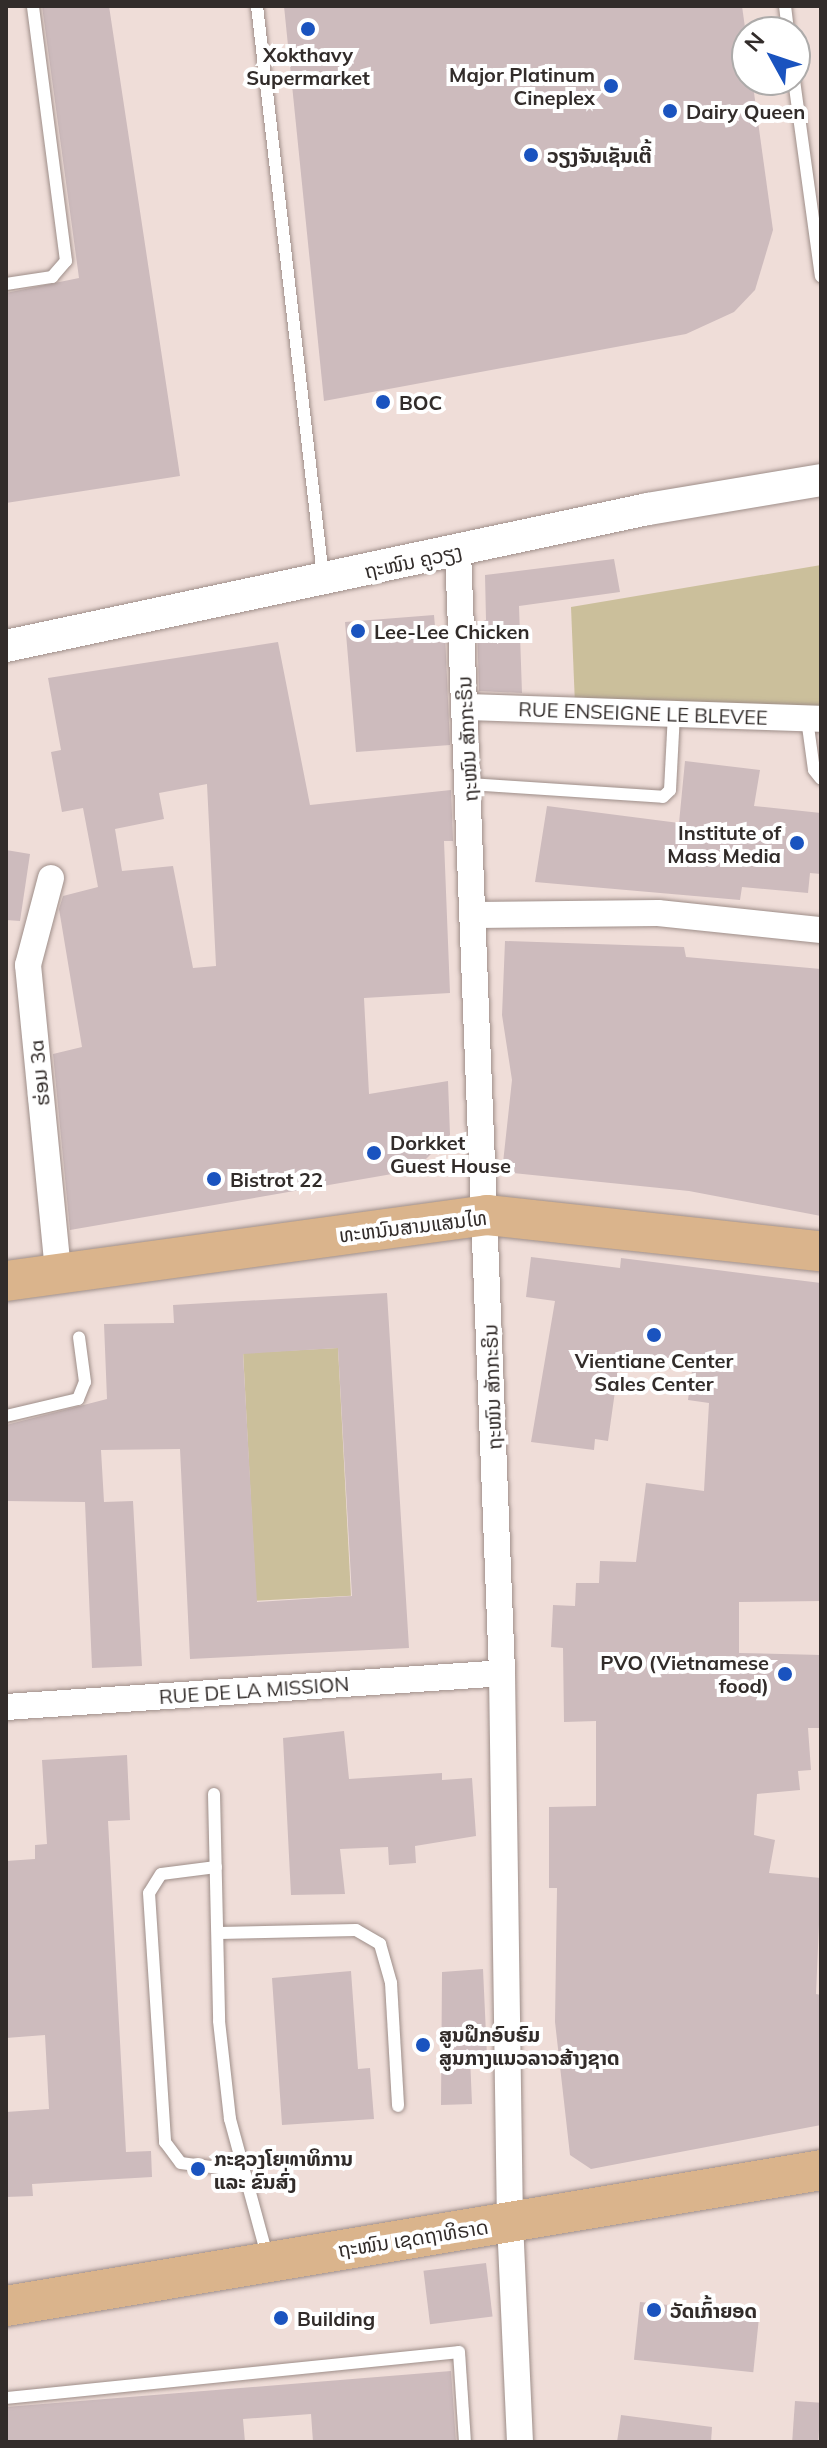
<!DOCTYPE html>
<meta charset="utf-8">
<style>
body{margin:0}
#map{position:relative;width:827px;height:2448px;overflow:hidden;background:#efddd8;font-family:Mulish,"Noto Sans Lao",sans-serif}
div>[style]{position:absolute}
.green>*{inset:0;background:#cbbf9b;transform-origin:0 0}
.building>*{inset:0;background:#cdbbbd;transform-origin:0 0}
.roads{filter:drop-shadow(0 0 2px #9e8e89) drop-shadow(0 0 2px #9e8e89)}
.service>*{height:12px;margin:-6px;padding:0 6px;transform-origin:6px;border-radius:6px;background:#fff}
.minor>*{height:26px;margin:-13px;padding:0 13px;transform-origin:13px;border-radius:13px;background:#fff}
.tertiary>*{height:32px;margin:-16px;padding:0 16px;transform-origin:16px;border-radius:16px;background:#fff}
.primary>*{height:40px;margin:-20px;padding:0 20px;transform-origin:20px;border-radius:20px;background:#dab48c}
.dots>*{width:22px;height:22px;translate:-50% -50%;box-sizing:border-box;border:4px solid #fff;border-radius:50%}
span{translate:-50% -50%;white-space:nowrap;text-align:center;line-height:1.15;-webkit-text-stroke:8px #fff;paint-order:stroke}
.poi-label{font-size:20px;color:#322c2a;font-weight:700}
.right{translate:-100% -50%;text-align:right}
.left{translate:0 -50%;text-align:left}
.street-label{font-size:20px;color:#322c2a}
.frame{position:absolute;inset:0;border:8px solid #322c2a;pointer-events:none}
.north{position:absolute;left:731px;top:16px;width:80px;height:80px;box-sizing:border-box;background:#fff;border:2px solid #adabaa;border-radius:50%;rotate:310deg;font-size:22px;font-weight:700;line-height:32px;text-align:center;color:#322c2a}
.north::after{content:'';display:block;margin:auto;width:28px;height:36px;background:#1a53bf;clip-path:polygon(50% 0,100% 100%,50% 72%,0 100%)}
</style>
<div id="map">
<div class="green">
<div style="clip-path:polygon(821px 565px,821px 708px,575px 705px,571px 607px)"></div>
<div style="left:338px;top:1348px;width:248px;height:95px;rotate:87deg"></div>
</div>
<div class="building">
<div style="clip-path:polygon(42px 6px,109px 6px,180px 476px,6px 503px,6px 293px,79px 278px)"></div>
<div style="clip-path:polygon(284px 6px,742px 6px,773px 230px,755px 290px,734px 312px,686px 334px,324px 401px)"></div>
<div style="clip-path:polygon(614px 559px,620px 592px,519px 606px,522px 693px,479px 691px,477px 623px,486px 620px,485px 575px)"></div>
<div style="clip-path:polygon(434px 615px,436px 638px,445px 634px,450px 745px,356px 752px,345px 622px)"></div>
<div style="clip-path:polygon(evenodd,278px 642px,310px 805px,451px 790px,453px 841px,444px 841px,450px 993px,364px 998px,369px 1094px,448px 1081px,450px 1135px,415px 1170px,70px 1230px,53px 1054px,82px 1047px,59px 909px,63px 896px,98px 887px,83px 808px,62px 812px,51px 752px,61px 750px,48px 678px,278px 642px,207px 784px,216px 966px,193px 968px,173px 866px,122px 871px,115px 829px,164px 819px,159px 793px,207px 784px)"></div>
<div style="clip-path:polygon(685px 761px,760px 770px,754px 806px,821px 813px,821px 874px,810px 873px,808px 893px,742px 887px,740px 900px,535px 882px,547px 806px,679px 823px)"></div>
<div style="clip-path:polygon(6px 850px,30px 854px,20px 921px,6px 920px)"></div>
<div style="clip-path:polygon(505px 941px,684px 947px,686px 957px,821px 969px,821px 1216px,689px 1191px,502px 1172px,512px 1080px,502px 1015px)"></div>
<div style="clip-path:polygon(531px 1257px,620px 1268px,621px 1258px,821px 1283px,821px 1601px,739px 1602px,739px 1653px,821px 1655px,821px 1728px,808px 1728px,811px 1770px,798px 1771px,800px 1790px,757px 1794px,754px 1835px,775px 1840px,769px 1873px,821px 1878px,816px 1994px,821px 1995px,821px 2125px,591px 2169px,570px 2155px,555px 2022px,557px 1888px,549px 1888px,549px 1807px,596px 1806px,596px 1721px,564px 1722px,563px 1648px,551px 1647px,553px 1605px,575px 1606px,576px 1583px,599px 1583px,600px 1561px,636px 1562px,646px 1483px,704px 1491px,709px 1403px,688px 1400px,692px 1371px,619px 1363px,608px 1441px,595px 1439px,594px 1450px,531px 1442px,555px 1301px,526px 1297px)"></div>
<div style="clip-path:polygon(evenodd,387px 1293px,409px 1648px,190px 1659px,180px 1449px,101px 1450px,104px 1502px,133px 1501px,142px 1666px,92px 1668px,85px 1502px,6px 1501px,6px 1425px,107px 1399px,104px 1324px,174px 1323px,173px 1305px,387px 1293px,338px 1348px,352px 1596px,257px 1602px,243px 1354px,338px 1348px)"></div>
<div style="clip-path:polygon(344px 1731px,349px 1779px,442px 1773px,442px 1780px,472px 1778px,476px 1836px,415px 1846px,416px 1863px,389px 1865px,388px 1847px,340px 1849px,345px 1894px,291px 1895px,283px 1738px)"></div>
<div style="clip-path:polygon(127px 1755px,130px 1820px,108px 1821px,126px 2152px,151px 2151px,152px 2177px,32px 2184px,33px 2196px,6px 2197px,6px 2112px,49px 2109px,45px 2035px,6px 2038px,6px 1861px,35px 1859px,35px 1845px,47px 1844px,42px 1760px)"></div>
<div style="clip-path:polygon(483px 1969px,487px 2056px,470px 2057px,472px 2104px,441px 2105px,442px 1972px)"></div>
<div style="clip-path:polygon(351px 1971px,358px 2069px,370px 2068px,374px 2119px,282px 2125px,272px 1978px)"></div>
<div style="left:486px;top:2263px;width:54px;height:63px;rotate:83deg"></div>
<div style="left:640px;top:2302px;width:120px;height:58px;rotate:6deg"></div>
<div style="clip-path:polygon(451px 2371px,456px 2442px,313px 2442px,311px 2414px,243px 2419px,245px 2442px,6px 2442px,6px 2407px)"></div>
<div style="left:795px;top:2401px;width:26px;height:41px;rotate:4deg"></div>
<div style="clip-path:polygon(621px 2415px,712px 2427px,711px 2442px,617px 2442px)"></div>
</div>
<div class="roads">
<div class="service">
<div style="left:257px;top:6px;width:574px;rotate:83.4deg"></div>
<div style="left:785px;top:6px;width:26px;rotate:83deg"></div>
<div style="left:794px;top:80px;width:198px;rotate:82.2deg"></div>
<div style="left:6px;top:284px;width:47px;rotate:-8.7deg"></div>
<div style="left:52px;top:277px;width:21px;rotate:-49deg"></div>
<div style="left:66px;top:261px;width:257px;rotate:-97.4deg"></div>
<div style="left:807px;top:719px;width:51px;rotate:82.2deg"></div>
<div style="left:814px;top:770px;width:11px;rotate:52deg"></div>
<div style="left:469px;top:784px;width:194px;rotate:3.8deg"></div>
<div style="left:663px;top:797px;width:10px;rotate:-45deg"></div>
<div style="left:670px;top:790px;width:76px;rotate:-87deg"></div>
<div style="left:6px;top:1416px;width:74px;rotate:-13.3deg"></div>
<div style="left:78px;top:1399px;width:18px;rotate:-68deg"></div>
<div style="left:85px;top:1382px;width:45px;rotate:-97.6deg"></div>
<div style="left:214px;top:1794px;width:227px;rotate:88.7deg"></div>
<div style="left:219px;top:2021px;width:99px;rotate:83.6deg"></div>
<div style="left:230px;top:2119px;width:145px;rotate:74.8deg"></div>
<div style="left:216px;top:1867px;width:55px;rotate:172.7deg"></div>
<div style="left:161px;top:1874px;width:22px;rotate:122deg"></div>
<div style="left:149px;top:1893px;width:250px;rotate:86.3deg"></div>
<div style="left:165px;top:2142px;width:26px;rotate:53deg"></div>
<div style="left:181px;top:2163px;width:62px;rotate:7.5deg"></div>
<div style="left:219px;top:1933px;width:137px;rotate:-1.3deg"></div>
<div style="left:356px;top:1930px;width:28px;rotate:30deg"></div>
<div style="left:380px;top:1944px;width:41px;rotate:74.2deg"></div>
<div style="left:391px;top:1983px;width:123px;rotate:86.7deg"></div>
<div style="left:6px;top:2398px;width:455px;rotate:-5.8deg"></div>
<div style="left:459px;top:2352px;width:90px;rotate:86.2deg"></div>
</div>
<div class="minor">
<div style="left:458px;top:552px;width:1122px;rotate:87.75deg"></div>
<div style="left:502px;top:1673px;width:549px;rotate:89.17deg"></div>
<div style="left:510px;top:2222px;width:220px;rotate:87.4deg"></div>
<div style="left:466px;top:707px;width:355px;rotate:1.9deg"></div>
<div style="left:51px;top:878px;width:90px;rotate:104.8deg"></div>
<div style="left:28px;top:965px;width:307px;rotate:84.4deg"></div>
<div style="left:476px;top:915px;width:182px;rotate:-0.6deg"></div>
<div style="left:658px;top:913px;width:164px;rotate:6deg"></div>
<div style="left:6px;top:1707px;width:497px;rotate:-3.9deg"></div>
</div>
<div class="tertiary">
<div style="left:6px;top:646px;width:656px;rotate:-12.05deg"></div>
<div style="left:648px;top:509px;width:175px;rotate:-9.5deg"></div>
</div>
<div class="primary">
<div style="left:6px;top:1281px;width:486px;rotate:-7.8deg"></div>
<div style="left:487px;top:1215px;width:336px;rotate:6.2deg"></div>
<div style="left:6px;top:2306px;width:826px;rotate:-9.47deg"></div>
</div>
</div>
<div class="dots">
<div style="left:308px;top:29px;background:#1a53bf"></div>
<div style="left:611px;top:86px;background:#1a53bf"></div>
<div style="left:670px;top:111px;background:#1a53bf"></div>
<div style="left:531px;top:155px;background:#1a53bf"></div>
<div style="left:383px;top:402px;background:#1a53bf"></div>
<div style="left:358px;top:631px;background:#1a53bf"></div>
<div style="left:797px;top:843px;background:#1a53bf"></div>
<div style="left:374px;top:1153px;background:#1a53bf"></div>
<div style="left:214px;top:1179px;background:#1a53bf"></div>
<div style="left:654px;top:1335px;background:#1a53bf"></div>
<div style="left:785px;top:1674px;background:#1a53bf"></div>
<div style="left:423px;top:2045px;background:#1a53bf"></div>
<div style="left:198px;top:2169px;background:#1a53bf"></div>
<div style="left:654px;top:2310px;background:#1a53bf"></div>
<div style="left:281px;top:2318px;background:#1a53bf"></div>
</div>
<div class="poi-label">
<span style="left:308px;top:66px">Xokthavy<br>Supermarket</span>
<span class="right" style="left:595px;top:86px">Major Platinum<br>Cineplex</span>
<span class="left" style="left:686px;top:111px">Dairy Queen</span>
<span class="left" style="left:547px;top:155px">ວຽງຈັນເຊັນເຕີ້</span>
<span class="left" style="left:399px;top:402px">BOC</span>
<span class="left" style="left:374px;top:631px">Lee-Lee Chicken</span>
<span class="right" style="left:781px;top:844px">Institute of<br>Mass Media</span>
<span class="left" style="left:390px;top:1154px">Dorkket<br>Guest House</span>
<span class="left" style="left:230px;top:1179px">Bistrot 22</span>
<span style="left:654px;top:1372px">Vientiane Center<br>Sales Center</span>
<span class="right" style="left:769px;top:1674px">PVO (Vietnamese<br>food)</span>
<span class="left" style="left:439px;top:2046px">ສູນຝຶກອົບຮົມ<br>ສູນກາງແນວລາວສ້າງຊາດ</span>
<span class="left" style="left:214px;top:2170px">ກະຊວງໂຍທາທິການ<br>ແລະ ຂົນສົ່ງ</span>
<span class="left" style="left:670px;top:2310px">ວັດເກົ້າຍອດ</span>
<span class="left" style="left:297px;top:2318px">Building</span>
</div>
<div class="street-label">
<span style="left:413px;top:561px;rotate:-12deg">ຖະໜົນ ຄູວຽງ</span>
<span style="left:643px;top:713px;rotate:2deg">RUE ENSEIGNE LE BLEVEE</span>
<span style="left:467px;top:739px;rotate:-93deg">ຖະໜົນ ສັກກະຣິນ</span>
<span style="left:39px;top:1073px;rotate:-96deg">ຮ່ອມ 3a</span>
<span style="left:413px;top:1226px;rotate:-7deg">ທະຫນົນສາມແສນໄທ</span>
<span style="left:492px;top:1387px;rotate:-92deg">ຖະໜົນ ສັກກະຣິນ</span>
<span style="left:254px;top:1690px;rotate:-4deg">RUE DE LA MISSION</span>
<span style="left:413px;top:2238px;rotate:-9deg">ຖະໜົນ ເຊດຖາທິຣາດ</span>
</div>
<div class="frame"></div>
<div class="north">N</div>
</div>
